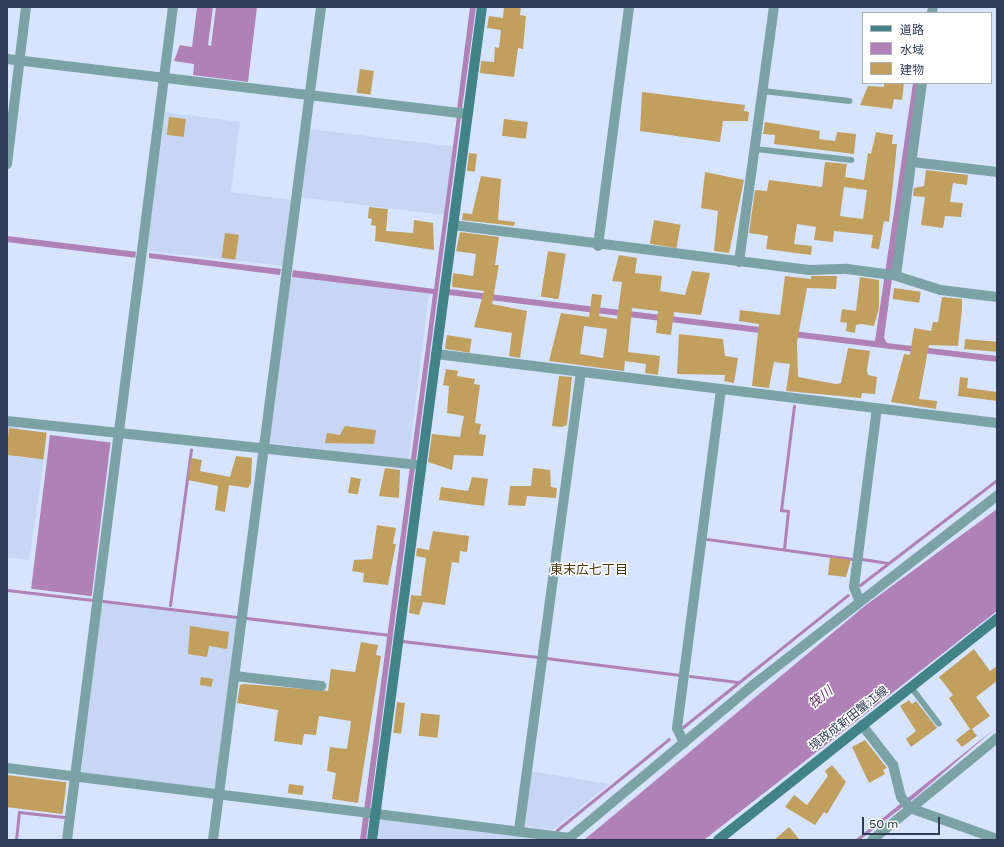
<!DOCTYPE html>
<meta charset="utf-8">
<style>
body{margin:0}
#map{position:relative;width:1004px;height:847px;overflow:hidden;background:#d6e4ff;font-family:"Varela Round","Noto Sans JP",sans-serif}
div>[style]{position:absolute}
.built>*{inset:0;background:#c7d6f3;transform-origin:0 0}
.water>*{inset:0;background:#b081b6;transform-origin:0 0}
.stream>*{height:3px;margin:-1.5px;padding:0 1.5px;transform-origin:1.5px;border-radius:1.5px;background:#b081b6}
.building>*{inset:0;background:#c19f5e;transform-origin:0 0}
.lane>*{height:6px;margin:-3px;padding:0 3px;transform-origin:3px;border-radius:3px;background:#7ba3a6}
.street>*{height:10px;margin:-5px;padding:0 5px;transform-origin:5px;border-radius:5px;background:#7ba3a6}
.secondary>*{height:10px;margin:-5px;padding:0 5px;transform-origin:5px;border-radius:5px;background:#428388}
span{translate:-50% -50%;white-space:nowrap;text-align:center;line-height:1.15;-webkit-text-stroke:3px #fff;paint-order:stroke}
.street-label{font-size:12px;color:#2e3c56}
.neighbourhood-label{font-size:13px;color:#4b3812}
.water-label{font-size:13px;color:#652b6d;font-style:italic}
.frame{position:absolute;inset:0;border:8px solid #2e3c56;pointer-events:none}
.legend{position:absolute;left:862px;top:12px;width:130px;height:72px;box-sizing:border-box;background:#fff;border:1px solid #abb1bb;margin:0;padding:5px 7px;list-style:none;font-size:12px;color:#2e3c56}
.legend li{display:flex;align-items:center;gap:8px;height:20px}
.legend b{width:20px;border:1px solid #abb1bb}
.scale{position:absolute;left:862px;top:817px;width:78px;height:18px;box-sizing:border-box;border:2px solid #2e3c56;border-top:0;padding-left:5px;font-size:12px;line-height:14px;white-space:nowrap;color:#2e3c56;-webkit-text-stroke:3px #fff;paint-order:stroke}
</style>
<div id="map">
<div class="built">
<div style="clip-path:polygon(165px 112px,240px 122px,231px 192px,293px 200px,285px 266px,147px 251px)"></div>
<div style="left:310px;top:129px;width:144px;height:69px;rotate:7deg"></div>
<div style="left:290px;top:277px;width:140px;height:167px;rotate:7deg"></div>
<div style="clip-path:polygon(7px 426px,19px 427px,16px 457px,44px 460px,29px 560px,7px 557px)"></div>
<div style="clip-path:polygon(102px 603px,237px 619px,216px 786px,213px 789px,81px 774px)"></div>
<div style="clip-path:polygon(530px 771px,609px 784px,553px 830px,525px 826px,522px 821px)"></div>
<div style="clip-path:polygon(380px 817px,543px 837px,540px 840px,377px 840px)"></div>
</div>
<div class="water">
<div style="clip-path:polygon(197px 7px,213px 7px,208px 45px,211px 46px,216px 7px,257px 7px,248px 82px,193px 75px,194px 64px,174px 61px,180px 45px,192px 47px)"></div>
<div style="clip-path:polygon(470px 7px,476px 7px,462px 109px,457px 109px)"></div>
<div style="clip-path:polygon(913px 83px,918px 83px,884px 338px,887px 343px,997px 356px,997px 362px,449px 295px,449px 289px,875px 341px)"></div>
<div style="clip-path:polygon(457px 116px,461px 117px,366px 840px,360px 840px,433px 294px,292px 277px,293px 270px,434px 289px)"></div>
<div style="left:7px;top:236px;width:130px;height:6px;rotate:7deg"></div>
<div style="clip-path:polygon(149px 253px,281px 269px,280px 275px,149px 258px)"></div>
<div style="left:50px;top:435px;width:61px;height:155px;rotate:7deg"></div>
<div style="clip-path:polygon(997px 509px,997px 611px,704px 840px,584px 840px,866px 605px)"></div>
<div style="clip-path:polygon(997px 727px,913px 799px,860px 840px,855px 840px)"></div>
</div>
<div class="stream">
<div style="left:707px;top:539px;width:147px;rotate:7.8deg"></div>
<div style="left:784px;top:549px;width:38px;rotate:-84deg"></div>
<div style="left:788px;top:511px;width:7px;rotate:-172deg"></div>
<div style="left:781px;top:510px;width:105px;rotate:-82.9deg"></div>
<div style="left:862px;top:559px;width:26px;rotate:9deg"></div>
<div style="left:860px;top:585px;width:173px;rotate:-37.5deg"></div>
<div style="left:7px;top:590px;width:86px;rotate:6.7deg"></div>
<div style="left:103px;top:601px;width:135px;rotate:6.8deg"></div>
<div style="left:170px;top:605px;width:157px;rotate:-82.3deg"></div>
<div style="left:246px;top:618px;width:145px;rotate:6.7deg"></div>
<div style="left:402px;top:641px;width:137px;rotate:6.7deg"></div>
<div style="left:546px;top:658px;width:135px;rotate:7.2deg"></div>
<div style="left:690px;top:676px;width:48px;rotate:7.1deg"></div>
<div style="left:683px;top:727px;width:211px;rotate:-38.7deg"></div>
<div style="left:557px;top:830px;width:144px;rotate:-39.1deg"></div>
<div style="left:16px;top:840px;width:28px;rotate:-84deg"></div>
<div style="left:19px;top:812px;width:45px;rotate:6.3deg"></div>
</div>
<div class="building">
<div style="clip-path:polygon(504px 7px,521px 7px,520px 15px,526px 16px,523px 49px,518px 48px,514px 77px,480px 73px,481px 61px,494px 62px,495px 47px,499px 48px,501px 30px,487px 28px,489px 16px,503px 18px)"></div>
<div style="left:360px;top:69px;width:14px;height:24px;rotate:8deg"></div>
<div style="clip-path:polygon(884px 83px,904px 83px,902px 100px,894px 99px,892px 109px,860px 105px,868px 86px,884px 87px)"></div>
<div style="clip-path:polygon(642px 92px,745px 105px,744px 111px,749px 112px,748px 121px,723px 121px,720px 142px,640px 131px)"></div>
<div style="left:169px;top:117px;width:17px;height:18px;rotate:7deg"></div>
<div style="left:504px;top:119px;width:24px;height:17px;rotate:7deg"></div>
<div style="clip-path:polygon(765px 122px,820px 131px,819px 139px,835px 141px,837px 132px,856px 134px,854px 154px,774px 144px,775px 135px,763px 134px)"></div>
<div style="clip-path:polygon(evenodd,876px 132px,893px 135px,892px 144px,897px 144px,889px 222px,884px 221px,879px 249px,871px 248px,873px 235px,834px 231px,833px 242px,814px 240px,816px 227px,797px 224px,794px 244px,812px 246px,811px 255px,766px 249px,768px 236px,749px 233px,755px 190px,767px 191px,769px 180px,822px 187px,825px 162px,847px 164px,845px 177px,864px 180px,868px 153px,871px 154px,876px 132px,844px 187px,867px 190px,863px 219px,840px 216px,844px 187px)"></div>
<div style="left:469px;top:153px;width:8px;height:18px;rotate:7deg"></div>
<div style="clip-path:polygon(926px 170px,968px 175px,967px 185px,953px 183px,950px 202px,963px 203px,961px 217px,945px 216px,943px 228px,921px 225px,925px 197px,913px 196px,914px 188px,924px 186px)"></div>
<div style="clip-path:polygon(705px 172px,744px 180px,729px 253px,714px 251px,718px 211px,701px 208px)"></div>
<div style="clip-path:polygon(481px 176px,501px 179px,498px 220px,515px 222px,514px 226px,462px 220px,463px 213px,472px 214px)"></div>
<div style="clip-path:polygon(369px 207px,388px 209px,386px 231px,413px 233px,414px 220px,433px 223px,434px 250px,375px 241px,376px 226px,371px 225px,372px 219px,368px 218px)"></div>
<div style="left:654px;top:220px;width:27px;height:24px;rotate:10deg"></div>
<div style="clip-path:polygon(460px 232px,499px 237px,495px 265px,499px 265px,492px 304px,527px 311px,520px 358px,509px 356px,512px 333px,474px 327px,484px 291px,452px 287px,453px 273px,473px 276px,476px 254px,456px 251px)"></div>
<div style="left:225px;top:233px;width:14px;height:25px;rotate:8deg"></div>
<div style="left:548px;top:251px;width:18px;height:46px;rotate:9deg"></div>
<div style="clip-path:polygon(evenodd,619px 255px,637px 258px,635px 273px,662px 276px,660px 291px,685px 295px,692px 271px,710px 273px,701px 315px,674px 312px,671px 335px,656px 333px,658px 311px,632px 308px,628px 352px,660px 356px,658px 375px,645px 373px,646px 364px,625px 361px,624px 371px,549px 361px,561px 313px,589px 317px,592px 294px,602px 295px,599px 316px,617px 319px,622px 282px,612px 281px,619px 255px,584px 326px,607px 329px,603px 358px,580px 354px,584px 326px)"></div>
<div style="clip-path:polygon(785px 276px,811px 279px,811px 276px,837px 276px,836px 289px,807px 288px,797px 342px,798px 377px,836px 384px,841px 383px,848px 348px,870px 351px,867px 370px,868px 375px,877px 377px,875px 394px,862px 393px,861px 398px,786px 391px,790px 364px,774px 362px,769px 388px,752px 386px,759px 324px,739px 321px,740px 310px,780px 315px)"></div>
<div style="clip-path:polygon(860px 277px,879px 280px,879px 308px,874px 326px,861px 324px,856px 325px,855px 333px,846px 331px,847px 323px,840px 322px,842px 309px,856px 311px)"></div>
<div style="left:894px;top:288px;width:27px;height:11px;rotate:8deg"></div>
<div style="clip-path:polygon(942px 297px,962px 299px,962px 309px,958px 346px,929px 345px,919px 399px,937px 401px,936px 409px,891px 402px,904px 354px,910px 355px,914px 328px,931px 331px,933px 322px,938px 322px)"></div>
<div style="clip-path:polygon(679px 334px,723px 339px,725px 356px,738px 358px,734px 383px,724px 381px,725px 375px,677px 374px)"></div>
<div style="left:447px;top:335px;width:25px;height:14px;rotate:9deg"></div>
<div style="left:965px;top:339px;width:32px;height:10px;rotate:5deg"></div>
<div style="clip-path:polygon(446px 369px,458px 371px,457px 376px,475px 379px,474px 384px,480px 385px,475px 423px,481px 424px,479px 434px,486px 435px,483px 456px,454px 455px,452px 470px,428px 462px,432px 434px,460px 437px,464px 416px,447px 413px,449px 386px,443px 385px)"></div>
<div style="clip-path:polygon(559px 376px,572px 377px,567px 425px,562px 427px,552px 426px)"></div>
<div style="clip-path:polygon(960px 377px,968px 378px,967px 388px,997px 392px,997px 401px,958px 396px)"></div>
<div style="clip-path:polygon(345px 426px,376px 430px,374px 444px,325px 443px,327px 433px,340px 435px)"></div>
<div style="left:9px;top:428px;width:38px;height:27px;rotate:7deg"></div>
<div style="clip-path:polygon(236px 456px,252px 458px,251px 483px,248px 488px,229px 485px,225px 512px,215px 510px,218px 486px,188px 480px,191px 458px,202px 460px,200px 471px,230px 477px)"></div>
<div style="clip-path:polygon(385px 468px,400px 470px,399px 498px,379px 496px)"></div>
<div style="clip-path:polygon(533px 468px,550px 470px,551px 487px,557px 488px,556px 498px,527px 496px,525px 506px,508px 505px,510px 486px,531px 486px)"></div>
<div style="left:351px;top:477px;width:10px;height:16px;rotate:11deg"></div>
<div style="clip-path:polygon(472px 477px,488px 479px,484px 506px,439px 500px,441px 487px,468px 491px)"></div>
<div style="clip-path:polygon(377px 525px,396px 528px,393px 544px,396px 544px,388px 585px,363px 582px,364px 573px,352px 571px,354px 560px,372px 559px)"></div>
<div style="clip-path:polygon(433px 531px,469px 536px,467px 552px,460px 551px,459px 563px,452px 562px,445px 605px,423px 602px,419px 615px,409px 613px,411px 595px,421px 596px,426px 558px,416px 556px,417px 548px,429px 550px)"></div>
<div style="clip-path:polygon(830px 557px,851px 560px,846px 577px,828px 575px)"></div>
<div style="clip-path:polygon(190px 626px,229px 632px,227px 649px,209px 646px,207px 657px,188px 654px)"></div>
<div style="clip-path:polygon(361px 642px,378px 645px,376px 655px,381px 656px,358px 803px,332px 799px,336px 773px,327px 771px,330px 747px,347px 749px,351px 721px,319px 716px,316px 735px,304px 734px,302px 745px,274px 741px,278px 710px,237px 703px,240px 685px,244px 684px,328px 691px,331px 669px,355px 672px)"></div>
<div style="clip-path:polygon(974px 649px,990px 671px,997px 666px,997px 681px,976px 697px,990px 716px,972px 729px,977px 736px,962px 747px,956px 740px,970px 729px,949px 698px,953px 695px,939px 677px)"></div>
<div style="left:201px;top:677px;width:12px;height:8px;rotate:9deg"></div>
<div style="clip-path:polygon(909px 700px,912px 704px,916px 701px,937px 728px,911px 747px,906px 739px,916px 731px,900px 706px)"></div>
<div style="left:397px;top:702px;width:8px;height:31px;rotate:7deg"></div>
<div style="left:421px;top:713px;width:19px;height:23px;rotate:6deg"></div>
<div style="clip-path:polygon(865px 740px,887px 768px,883px 770px,885px 774px,869px 783px,852px 747px)"></div>
<div style="clip-path:polygon(832px 765px,846px 782px,827px 814px,824px 812px,815px 825px,785px 807px,794px 795px,807px 805px,828px 776px,825px 771px)"></div>
<div style="left:7px;top:775px;width:60px;height:32px;rotate:7deg"></div>
<div style="left:289px;top:784px;width:15px;height:9px;rotate:8deg"></div>
<div style="clip-path:polygon(789px 827px,800px 840px,774px 840px)"></div>
</div>
<div class="lane">
<div style="left:763px;top:91px;width:87px;rotate:6.6deg"></div>
<div style="left:755px;top:149px;width:97px;rotate:6.5deg"></div>
<div style="left:911px;top:687px;width:46px;rotate:52.9deg"></div>
</div>
<div class="street">
<div style="left:932px;top:13px;width:6px;rotate:-81deg"></div>
<div style="left:7px;top:59px;width:464px;rotate:6.8deg"></div>
<div style="left:912px;top:162px;width:86px;rotate:6.7deg"></div>
<div style="left:7px;top:164px;width:158px;rotate:-83.1deg"></div>
<div style="left:453px;top:225px;width:359px;rotate:7.2deg"></div>
<div style="left:809px;top:270px;width:38px;rotate:-2deg"></div>
<div style="left:847px;top:269px;width:46px;rotate:7.4deg"></div>
<div style="left:893px;top:275px;width:50px;rotate:17.4deg"></div>
<div style="left:941px;top:290px;width:56px;rotate:7.1deg"></div>
<div style="left:598px;top:246px;width:241px;rotate:-82.6deg"></div>
<div style="left:739px;top:262px;width:257px;rotate:-82.2deg"></div>
<div style="left:896px;top:275px;width:194px;rotate:-82.3deg"></div>
<div style="left:436px;top:354px;width:565px;rotate:7.01deg"></div>
<div style="left:7px;top:421px;width:415px;rotate:6.1deg"></div>
<div style="left:859px;top:600px;width:14px;rotate:-111deg"></div>
<div style="left:854px;top:587px;width:180px;rotate:-82.7deg"></div>
<div style="left:235px;top:676px;width:87px;rotate:6.6deg"></div>
<div style="left:862px;top:725px;width:51px;rotate:52.2deg"></div>
<div style="left:893px;top:765px;width:33px;rotate:76deg"></div>
<div style="left:901px;top:797px;width:14px;rotate:51deg"></div>
<div style="left:910px;top:808px;width:92px;rotate:19.6deg"></div>
<div style="left:684px;top:743px;width:17px;rotate:-115deg"></div>
<div style="left:677px;top:728px;width:340px;rotate:-82.6deg"></div>
<div style="left:7px;top:768px;width:567px;rotate:7.09deg"></div>
<div style="left:519px;top:830px;width:461px;rotate:-82.3deg"></div>
<div style="left:67px;top:840px;width:840px;rotate:-82.75deg"></div>
<div style="left:213px;top:840px;width:840px;rotate:-82.61deg"></div>
<div style="left:567px;top:840px;width:242px;rotate:-39.8deg"></div>
<div style="left:753px;top:685px;width:309px;rotate:-37.8deg"></div>
<div style="left:872px;top:840px;width:161px;rotate:-39.2deg"></div>
</div>
<div class="secondary">
<div style="left:372px;top:840px;width:840px;rotate:-82.48deg"></div>
<div style="left:718px;top:840px;width:356px;rotate:-38.4deg"></div>
</div>
<div class="street-label">
<span style="left:849px;top:719px;rotate:-38deg">境政成新田蟹江線</span>
</div>
<div class="neighbourhood-label">
<span style="left:589px;top:570px">東末広七丁目</span>
</div>
<div class="water-label">
<span style="left:821px;top:698px;rotate:-39deg">筏川</span>
</div>
<div class="frame"></div>
<ul class="legend">
<li><b style="height:5px;background:#428388"></b>道路</li>
<li><b style="height:11px;background:#b081b6"></b>水域</li>
<li><b style="height:11px;background:#c19f5e"></b>建物</li>
</ul>
<div class="scale">50 m</div>
</div>
